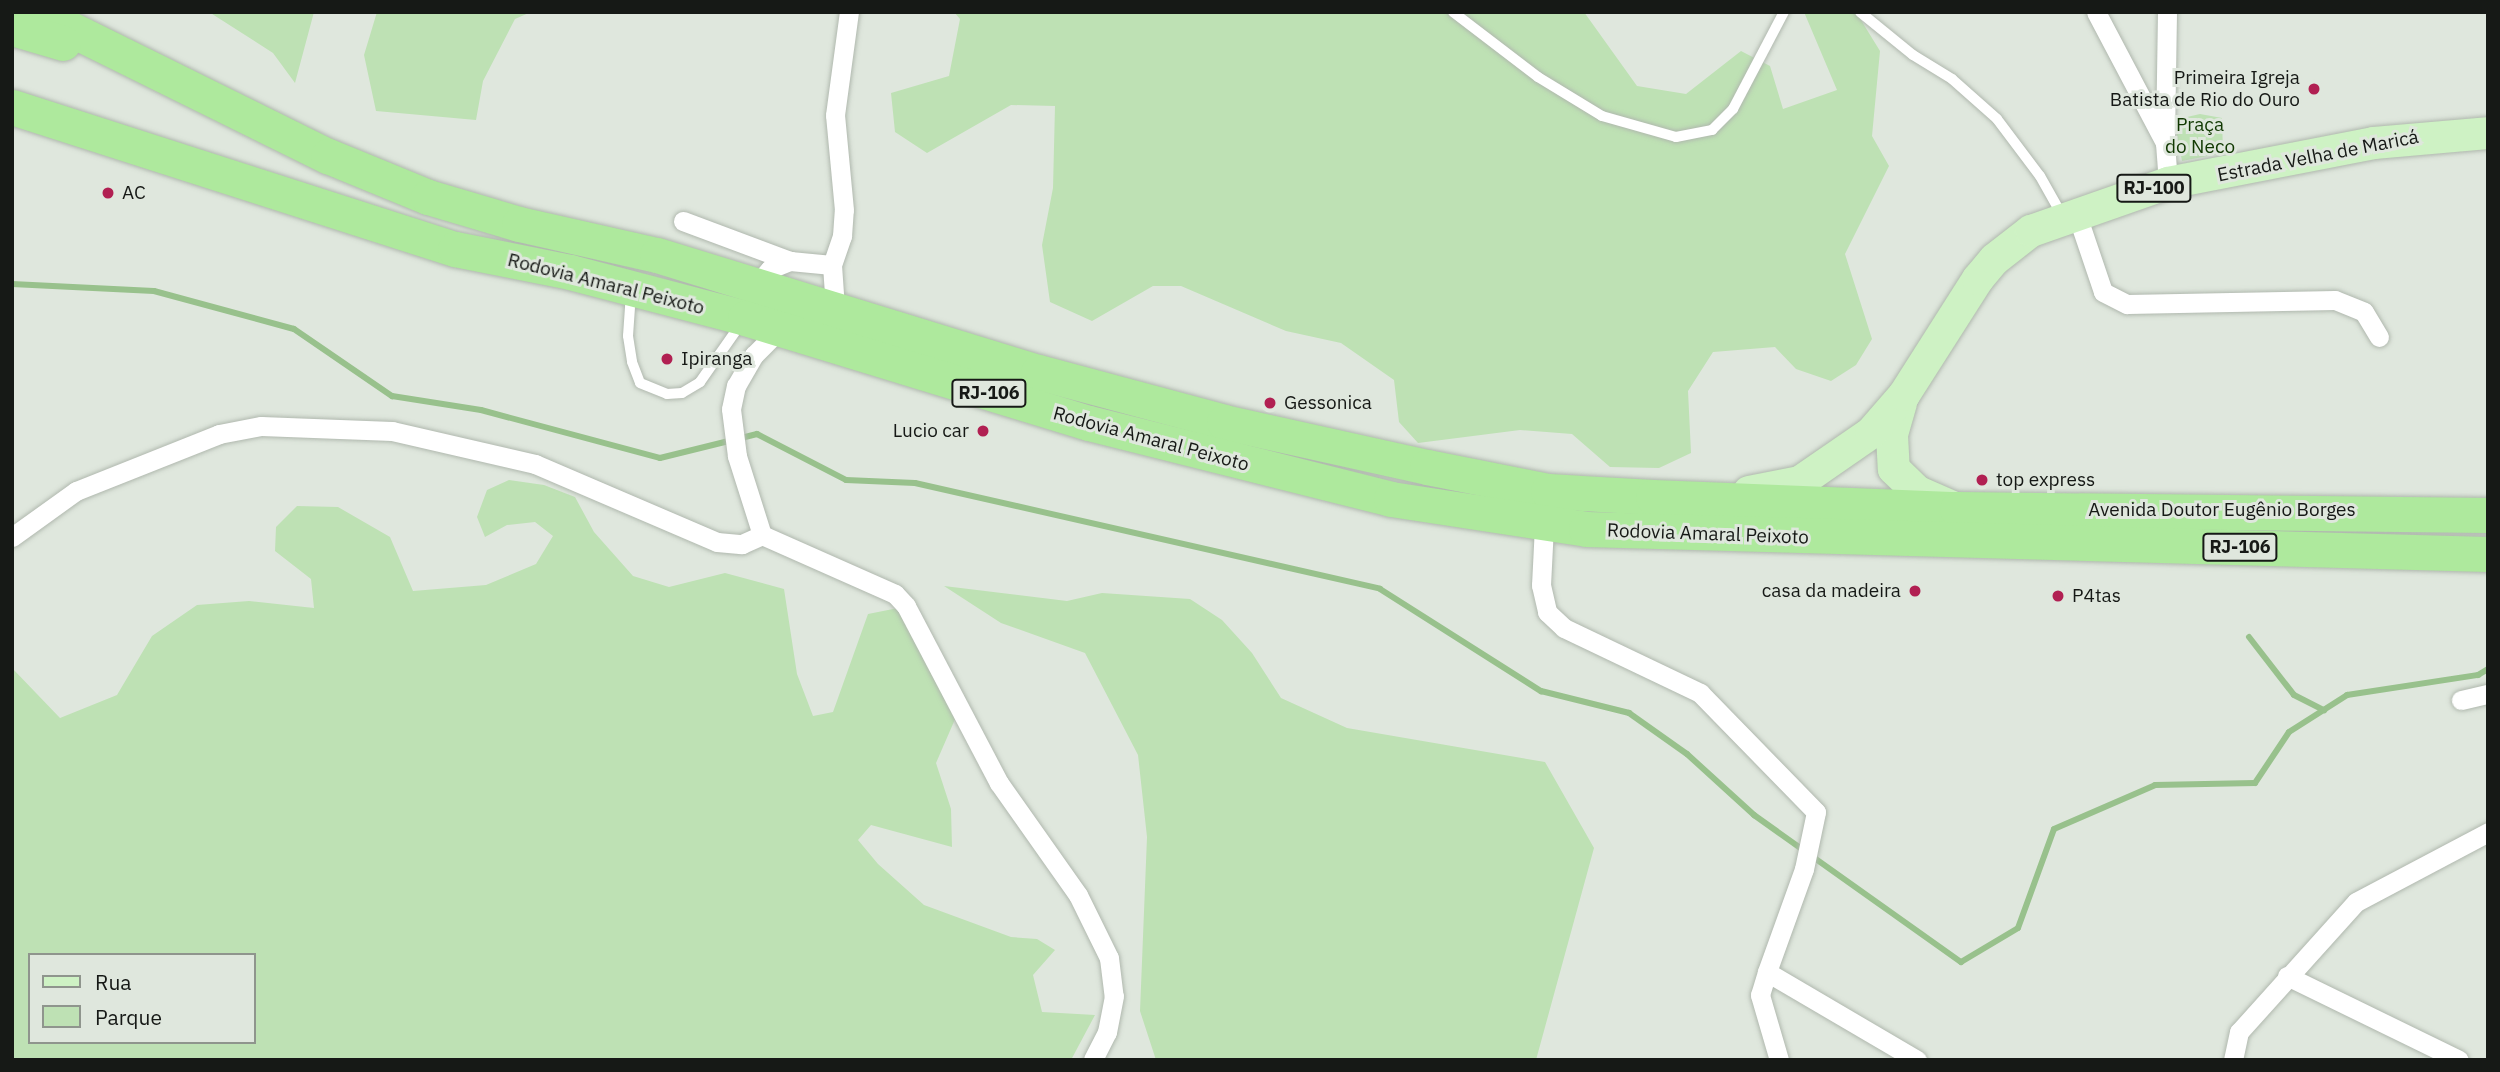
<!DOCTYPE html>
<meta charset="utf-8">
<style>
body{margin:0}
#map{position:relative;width:2500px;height:1072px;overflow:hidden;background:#dfe7dd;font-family:"IBM Plex Sans",sans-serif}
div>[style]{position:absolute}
.green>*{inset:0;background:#bee1b4}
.stream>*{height:6px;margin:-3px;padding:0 3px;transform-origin:3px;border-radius:3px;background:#98c18c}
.roads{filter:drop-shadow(0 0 2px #b0b8ae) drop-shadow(0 0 2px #b0b8ae)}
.lane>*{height:10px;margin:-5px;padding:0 5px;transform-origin:5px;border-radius:5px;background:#fff}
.street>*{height:19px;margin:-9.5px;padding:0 9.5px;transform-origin:9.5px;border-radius:9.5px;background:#fff}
.primary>*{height:32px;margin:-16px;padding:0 16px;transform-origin:16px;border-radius:16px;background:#cef2c4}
.highway>*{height:35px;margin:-17.5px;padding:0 17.5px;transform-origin:17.5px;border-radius:17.5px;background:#aee99d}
.dots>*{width:19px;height:19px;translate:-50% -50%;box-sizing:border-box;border:4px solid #dfe7dd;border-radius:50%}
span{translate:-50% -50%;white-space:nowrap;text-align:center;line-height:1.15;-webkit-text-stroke:6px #dfe7dd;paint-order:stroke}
.shield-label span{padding:2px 5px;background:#dfe7dd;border:2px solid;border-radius:5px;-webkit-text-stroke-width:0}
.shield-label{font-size:18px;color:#161916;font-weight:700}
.poi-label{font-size:19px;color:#161916}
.right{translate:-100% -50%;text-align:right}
.left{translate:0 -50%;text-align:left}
.park-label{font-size:19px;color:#113902}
.street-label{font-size:19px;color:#161916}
.frame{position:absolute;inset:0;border:14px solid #161916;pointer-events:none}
.legend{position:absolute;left:28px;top:953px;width:228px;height:91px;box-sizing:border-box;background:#dfe7dd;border:2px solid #8f958d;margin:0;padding:9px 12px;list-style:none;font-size:21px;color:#161916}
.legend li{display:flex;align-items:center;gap:14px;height:35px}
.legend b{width:35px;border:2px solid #8f958d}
</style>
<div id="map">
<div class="green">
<div style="clip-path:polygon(209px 12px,314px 12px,295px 83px,273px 53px)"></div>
<div style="clip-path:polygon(377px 12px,531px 12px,515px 19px,483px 81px,476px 120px,376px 111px,364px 55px)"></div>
<div style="clip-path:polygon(954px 12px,1584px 12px,1637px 86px,1686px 94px,1741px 51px,1770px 66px,1783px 109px,1837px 90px,1804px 12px,1856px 12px,1880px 51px,1872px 136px,1889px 166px,1845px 254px,1872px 339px,1856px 365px,1831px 381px,1796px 369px,1775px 347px,1713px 352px,1688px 391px,1691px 453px,1659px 468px,1610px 467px,1572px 434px,1520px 430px,1418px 443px,1399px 422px,1394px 380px,1341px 343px,1286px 331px,1181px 286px,1153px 286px,1092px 321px,1050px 302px,1042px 245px,1053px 188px,1055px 106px,1011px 105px,927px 153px,895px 132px,891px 93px,949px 76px,960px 19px)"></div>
<div style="clip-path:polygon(2200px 114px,2222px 118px,2223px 153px,2182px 161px,2174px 120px)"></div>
<div style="clip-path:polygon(evenodd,509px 480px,544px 485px,575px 497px,594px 532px,633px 576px,669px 587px,725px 573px,784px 589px,797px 674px,813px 716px,833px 712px,868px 614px,903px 607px,956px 717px,936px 763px,951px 809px,952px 847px,871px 825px,858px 840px,878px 864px,924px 905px,1011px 937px,1037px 939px,1055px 950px,1033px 975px,1042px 1012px,1095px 1015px,1071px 1060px,12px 1060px,12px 668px,60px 718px,117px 695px,152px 636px,197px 605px,249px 601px,314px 608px,311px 579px,275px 551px,276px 527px,297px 506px,338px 507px,390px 537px,413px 591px,486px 585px,536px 564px,553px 536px,535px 522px,507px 525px,485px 537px,477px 517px,487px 490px,509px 480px,30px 955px,254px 955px,254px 1042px,30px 1042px,30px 955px)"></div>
<div style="clip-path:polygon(944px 586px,1067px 601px,1102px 593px,1190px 599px,1222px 620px,1252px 653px,1281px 698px,1347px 728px,1545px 762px,1594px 848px,1536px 1060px,1156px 1060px,1140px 1011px,1147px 837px,1138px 755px,1085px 653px,1001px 623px)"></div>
</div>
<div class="stream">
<div style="left:12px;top:284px;width:142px;rotate:2.8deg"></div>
<div style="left:154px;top:291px;width:145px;rotate:15.2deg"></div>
<div style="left:294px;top:329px;width:119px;rotate:34.4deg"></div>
<div style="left:392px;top:396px;width:90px;rotate:8.9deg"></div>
<div style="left:481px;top:410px;width:185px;rotate:15deg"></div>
<div style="left:660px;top:458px;width:100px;rotate:-13.9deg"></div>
<div style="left:757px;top:434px;width:100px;rotate:27.3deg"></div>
<div style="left:846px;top:480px;width:69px;rotate:2.5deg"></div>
<div style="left:915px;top:483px;width:477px;rotate:12.8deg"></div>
<div style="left:1380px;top:589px;width:191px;rotate:32.4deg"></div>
<div style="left:1541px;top:691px;width:91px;rotate:14deg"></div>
<div style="left:1629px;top:713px;width:71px;rotate:35.3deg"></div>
<div style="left:1687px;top:754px;width:91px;rotate:42.3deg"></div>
<div style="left:1754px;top:815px;width:254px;rotate:35.4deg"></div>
<div style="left:1961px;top:962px;width:66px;rotate:-30.8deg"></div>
<div style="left:2018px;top:928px;width:105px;rotate:-70deg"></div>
<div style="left:2054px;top:829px;width:110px;rotate:-23.5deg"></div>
<div style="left:2155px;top:785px;width:100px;rotate:-1.1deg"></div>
<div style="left:2255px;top:783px;width:61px;rotate:-56.3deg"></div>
<div style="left:2289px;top:732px;width:69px;rotate:-32.5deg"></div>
<div style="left:2347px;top:695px;width:133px;rotate:-8.7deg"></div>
<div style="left:2478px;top:675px;width:12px;rotate:-31deg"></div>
<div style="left:2249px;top:637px;width:73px;rotate:52.2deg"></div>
<div style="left:2294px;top:695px;width:34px;rotate:27deg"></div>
</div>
<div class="roads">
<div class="lane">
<div style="left:1453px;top:12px;width:107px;rotate:37.4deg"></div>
<div style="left:1538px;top:77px;width:75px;rotate:31.4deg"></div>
<div style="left:1602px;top:116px;width:77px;rotate:15.8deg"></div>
<div style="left:1676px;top:137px;width:37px;rotate:-11deg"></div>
<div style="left:1712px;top:130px;width:30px;rotate:-45deg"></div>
<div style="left:1733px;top:109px;width:110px;rotate:-62.3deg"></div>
<div style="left:1860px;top:12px;width:68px;rotate:39.1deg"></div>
<div style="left:1913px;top:55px;width:46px;rotate:31.6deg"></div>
<div style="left:1952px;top:79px;width:60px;rotate:41.6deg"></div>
<div style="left:1997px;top:119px;width:71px;rotate:53deg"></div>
<div style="left:2040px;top:176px;width:45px;rotate:60.6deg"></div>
<div style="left:631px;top:293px;width:43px;rotate:94deg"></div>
<div style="left:628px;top:336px;width:26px;rotate:81deg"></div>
<div style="left:632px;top:362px;width:22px;rotate:69deg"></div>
<div style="left:640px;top:383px;width:29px;rotate:22deg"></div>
<div style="left:667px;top:394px;width:15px;rotate:-4deg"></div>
<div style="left:682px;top:393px;width:21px;rotate:-31deg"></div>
<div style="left:700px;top:382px;width:70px;rotate:-54.9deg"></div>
</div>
<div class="street">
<div style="left:2096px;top:12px;width:146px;rotate:62.2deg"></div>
<div style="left:2167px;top:12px;width:131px;rotate:90.9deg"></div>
<div style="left:2165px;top:143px;width:40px;rotate:85.7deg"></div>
<div style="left:2077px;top:215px;width:81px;rotate:71.3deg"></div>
<div style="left:2103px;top:292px;width:27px;rotate:27deg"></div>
<div style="left:2127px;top:304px;width:208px;rotate:-1.1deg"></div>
<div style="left:2335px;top:300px;width:31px;rotate:22deg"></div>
<div style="left:2364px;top:312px;width:29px;rotate:59deg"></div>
<div style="left:683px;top:221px;width:114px;rotate:20.5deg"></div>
<div style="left:832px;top:265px;width:31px;rotate:-71deg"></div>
<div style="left:842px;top:236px;width:26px;rotate:-86deg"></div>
<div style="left:844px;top:210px;width:95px;rotate:-95.4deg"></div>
<div style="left:835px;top:115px;width:104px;rotate:-82.3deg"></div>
<div style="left:756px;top:285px;width:21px;rotate:-49deg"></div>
<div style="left:770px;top:269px;width:22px;rotate:-22deg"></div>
<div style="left:790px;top:261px;width:42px;rotate:5.4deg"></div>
<div style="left:832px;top:265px;width:43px;rotate:86deg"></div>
<div style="left:1544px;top:526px;width:59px;rotate:92.9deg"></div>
<div style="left:1541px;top:585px;width:28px;rotate:77deg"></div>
<div style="left:1547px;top:612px;width:23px;rotate:43deg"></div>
<div style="left:1564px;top:628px;width:151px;rotate:25.5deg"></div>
<div style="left:1700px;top:693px;width:166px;rotate:45.7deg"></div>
<div style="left:1816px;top:812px;width:58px;rotate:101.9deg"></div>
<div style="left:1804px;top:869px;width:109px;rotate:109.8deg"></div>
<div style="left:762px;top:535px;width:83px;rotate:-107.6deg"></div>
<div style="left:737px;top:456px;width:47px;rotate:-97.3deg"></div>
<div style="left:731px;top:409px;width:24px;rotate:-78deg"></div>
<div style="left:736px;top:386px;width:36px;rotate:-60deg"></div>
<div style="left:754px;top:355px;width:38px;rotate:-45deg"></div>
<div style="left:12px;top:537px;width:79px;rotate:-35.7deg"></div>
<div style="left:76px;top:491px;width:154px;rotate:-21.7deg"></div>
<div style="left:219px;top:434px;width:43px;rotate:-10.8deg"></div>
<div style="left:261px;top:426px;width:131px;rotate:2.2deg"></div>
<div style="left:392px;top:431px;width:147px;rotate:13deg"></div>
<div style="left:535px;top:464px;width:198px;rotate:23.2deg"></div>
<div style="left:717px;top:542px;width:25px;rotate:5deg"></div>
<div style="left:742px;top:544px;width:22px;rotate:-24deg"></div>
<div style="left:762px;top:535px;width:145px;rotate:23.9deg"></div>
<div style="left:895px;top:594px;width:16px;rotate:47deg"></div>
<div style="left:906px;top:606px;width:200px;rotate:62.3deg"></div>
<div style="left:999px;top:783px;width:137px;rotate:54.8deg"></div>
<div style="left:1078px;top:895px;width:70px;rotate:63.8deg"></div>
<div style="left:1109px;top:958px;width:38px;rotate:83deg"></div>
<div style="left:1114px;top:996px;width:37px;rotate:101deg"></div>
<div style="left:1107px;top:1032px;width:31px;rotate:117deg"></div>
<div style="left:2461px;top:700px;width:28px;rotate:-13deg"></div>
<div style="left:2287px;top:976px;width:191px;rotate:26deg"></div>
<div style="left:1779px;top:1060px;width:68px;rotate:-106.3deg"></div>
<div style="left:1760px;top:995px;width:24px;rotate:-73deg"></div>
<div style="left:1767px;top:972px;width:174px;rotate:30.4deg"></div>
<div style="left:2233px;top:1060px;width:29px;rotate:-78deg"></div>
<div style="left:2239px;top:1032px;width:175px;rotate:-48deg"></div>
<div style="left:2356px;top:902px;width:149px;rotate:-27.9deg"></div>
</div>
<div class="primary">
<div style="left:1901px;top:403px;width:33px;rotate:106deg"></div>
<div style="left:1892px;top:435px;width:34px;rotate:87deg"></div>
<div style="left:1894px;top:469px;width:33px;rotate:44deg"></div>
<div style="left:1918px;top:492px;width:40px;rotate:23.4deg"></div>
<div style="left:1749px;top:492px;width:52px;rotate:-11.1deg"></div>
<div style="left:1800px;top:482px;width:86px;rotate:-34.6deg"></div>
<div style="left:1871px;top:433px;width:50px;rotate:-49deg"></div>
<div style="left:1904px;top:395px;width:138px;rotate:-57.5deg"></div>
<div style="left:1978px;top:279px;width:26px;rotate:-50deg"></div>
<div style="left:1995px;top:259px;width:46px;rotate:-37.9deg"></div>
<div style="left:2031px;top:231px;width:145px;rotate:-19.3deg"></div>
<div style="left:2168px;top:183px;width:210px;rotate:-11deg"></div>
<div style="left:2374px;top:143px;width:114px;rotate:-5deg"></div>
</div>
<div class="highway">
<div style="left:36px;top:12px;width:326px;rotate:26.3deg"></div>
<div style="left:328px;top:156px;width:108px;rotate:22.3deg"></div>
<div style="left:428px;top:197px;width:95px;rotate:16.5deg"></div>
<div style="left:519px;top:224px;width:141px;rotate:12.7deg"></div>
<div style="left:657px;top:255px;width:399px;rotate:17.1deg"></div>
<div style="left:1038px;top:372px;width:193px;rotate:15deg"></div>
<div style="left:1224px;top:422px;width:208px;rotate:12.5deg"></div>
<div style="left:1427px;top:467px;width:123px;rotate:11.2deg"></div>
<div style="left:1548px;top:491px;width:105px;rotate:3.3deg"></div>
<div style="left:1653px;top:497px;width:304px;rotate:2.3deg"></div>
<div style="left:1957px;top:509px;width:531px;rotate:0.65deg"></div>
<div style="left:12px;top:28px;width:53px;rotate:16.4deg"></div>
<div style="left:12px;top:107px;width:465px;rotate:17.8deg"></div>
<div style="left:455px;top:249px;width:117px;rotate:11.3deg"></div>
<div style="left:570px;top:272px;width:181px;rotate:14.7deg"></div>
<div style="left:745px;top:318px;width:360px;rotate:17deg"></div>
<div style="left:1089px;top:423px;width:311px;rotate:14.1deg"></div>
<div style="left:1391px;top:499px;width:197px;rotate:8.7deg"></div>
<div style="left:1586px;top:529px;width:902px;rotate:1.59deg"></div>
</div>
</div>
<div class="dots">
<div style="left:2314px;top:89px;background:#b12052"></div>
<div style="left:108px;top:193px;background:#b12052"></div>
<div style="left:667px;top:359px;background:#b12052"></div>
<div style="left:1270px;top:403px;background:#b12052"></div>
<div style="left:983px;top:431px;background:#b12052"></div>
<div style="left:1982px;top:480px;background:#b12052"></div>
<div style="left:1915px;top:591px;background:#b12052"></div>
<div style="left:2058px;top:596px;background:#b12052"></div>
</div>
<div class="shield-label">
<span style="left:2154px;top:188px">RJ-100</span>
<span style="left:989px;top:393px">RJ-106</span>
<span style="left:2240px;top:547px">RJ-106</span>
</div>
<div class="poi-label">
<span class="right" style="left:2300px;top:89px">Primeira Igreja<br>Batista de Rio do Ouro</span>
<span class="left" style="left:122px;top:193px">AC</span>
<span class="left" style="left:681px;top:359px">Ipiranga</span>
<span class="left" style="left:1284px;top:403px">Gessonica</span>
<span class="right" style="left:969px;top:431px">Lucio car</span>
<span class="left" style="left:1996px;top:480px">top express</span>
<span class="right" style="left:1901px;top:591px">casa da madeira</span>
<span class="left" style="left:2072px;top:596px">P4tas</span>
</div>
<div class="park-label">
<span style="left:2200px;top:136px">Praça<br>do Neco</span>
</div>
<div class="street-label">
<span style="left:2318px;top:156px;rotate:-11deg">Estrada Velha de Maricá</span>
<span style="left:606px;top:284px;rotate:14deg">Rodovia Amaral Peixoto</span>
<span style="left:1151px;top:439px;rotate:15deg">Rodovia Amaral Peixoto</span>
<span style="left:2222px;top:510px">Avenida Doutor Eugênio Borges</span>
<span style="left:1708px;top:534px;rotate:2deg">Rodovia Amaral Peixoto</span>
</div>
<div class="frame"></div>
<ul class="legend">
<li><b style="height:9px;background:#cef2c4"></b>Rua</li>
<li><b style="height:19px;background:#bee1b4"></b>Parque</li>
</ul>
</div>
